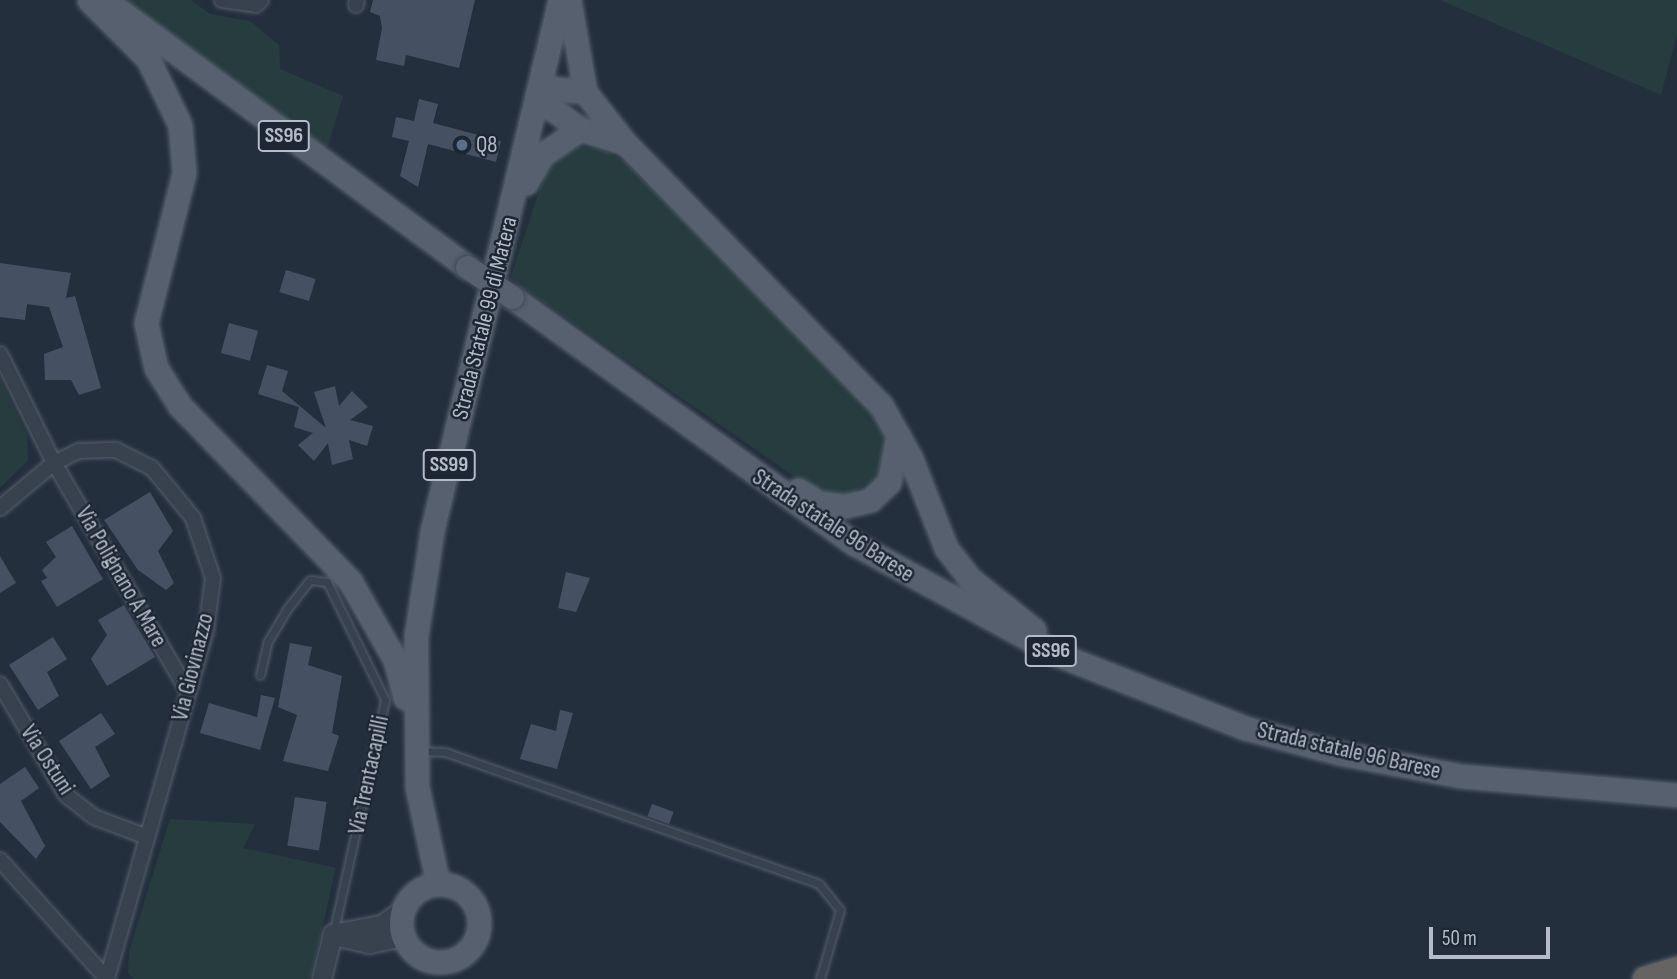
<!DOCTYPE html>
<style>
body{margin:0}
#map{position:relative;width:1677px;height:979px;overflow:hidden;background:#242f3e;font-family:"Sofia Sans Condensed",sans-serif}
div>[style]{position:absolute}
.green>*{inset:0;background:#263c3f}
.building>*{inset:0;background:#455162;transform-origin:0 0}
.roads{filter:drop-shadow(0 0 2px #565f6c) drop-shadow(0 0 2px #565f6c)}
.service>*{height:7px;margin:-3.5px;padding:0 3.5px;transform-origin:3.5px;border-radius:3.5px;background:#38414e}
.minor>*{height:14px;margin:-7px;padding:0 7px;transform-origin:7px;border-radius:7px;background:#38414e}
.tertiary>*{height:18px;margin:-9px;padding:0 9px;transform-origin:9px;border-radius:9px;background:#38414e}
.primary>*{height:23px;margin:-11.5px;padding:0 11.5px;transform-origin:11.5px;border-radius:11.5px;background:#56606e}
.primary>.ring{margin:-11.5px;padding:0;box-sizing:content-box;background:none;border:23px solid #56606e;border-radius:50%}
.trunk>*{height:24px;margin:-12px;padding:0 12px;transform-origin:12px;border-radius:12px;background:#656462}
.bridges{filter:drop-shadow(0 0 2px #414a57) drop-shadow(0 0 2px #414a57)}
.primary-bridge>*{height:23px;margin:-11.5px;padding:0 11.5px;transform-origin:11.5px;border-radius:11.5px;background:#56606e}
.dots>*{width:19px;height:19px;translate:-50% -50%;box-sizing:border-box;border:4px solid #1d2633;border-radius:50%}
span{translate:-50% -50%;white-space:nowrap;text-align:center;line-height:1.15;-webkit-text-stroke:5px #1d2633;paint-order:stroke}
.shield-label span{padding:2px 5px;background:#1d2633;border:2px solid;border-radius:5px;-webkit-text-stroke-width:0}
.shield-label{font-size:21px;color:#b4bcc9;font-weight:700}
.poi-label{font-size:23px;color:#b4bcc9}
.left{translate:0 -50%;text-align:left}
.street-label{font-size:23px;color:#b4bcc9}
.scale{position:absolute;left:1429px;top:927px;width:121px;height:32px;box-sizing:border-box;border:4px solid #b4bcc9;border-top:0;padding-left:9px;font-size:21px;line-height:24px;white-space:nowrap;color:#b4bcc9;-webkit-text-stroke:5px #1d2633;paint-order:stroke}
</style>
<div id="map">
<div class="green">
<div style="clip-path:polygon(120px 0,191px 0,210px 14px,250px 21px,279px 45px,280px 69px,343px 96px,327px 149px)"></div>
<div style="clip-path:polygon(1440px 0,1677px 0,1677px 34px,1661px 95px)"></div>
<div style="clip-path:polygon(575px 147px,598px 148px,624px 161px,884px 419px,892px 440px,878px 477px,844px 497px,815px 491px,510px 279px,547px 167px)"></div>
<div style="clip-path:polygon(0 378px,27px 435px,28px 460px,0 488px)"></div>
<div style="clip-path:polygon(170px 819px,255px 824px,243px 848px,336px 868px,310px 979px,134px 979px,128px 973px,129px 951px)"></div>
</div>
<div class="building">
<div style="clip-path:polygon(373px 0,475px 0,459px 68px,406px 55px,404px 66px,376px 60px,382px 28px,380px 16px,370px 12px)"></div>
<div style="clip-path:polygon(419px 99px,438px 104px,433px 123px,501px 141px,496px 162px,428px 144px,418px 187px,400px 176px,409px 141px,392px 137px,396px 117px,414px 121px)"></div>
<div style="clip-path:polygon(0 263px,71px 273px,66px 298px,75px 296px,101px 388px,79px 395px,71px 380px,45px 380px,44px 354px,63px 347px,49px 307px,27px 304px,25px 320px,0 317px)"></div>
<div style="left:286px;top:270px;width:31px;height:23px;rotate:17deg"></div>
<div style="left:229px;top:323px;width:30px;height:31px;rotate:15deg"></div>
<div style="clip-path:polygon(267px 365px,288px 371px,282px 391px,326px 428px,314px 392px,335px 386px,339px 406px,352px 391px,368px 407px,350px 420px,373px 426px,367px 446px,349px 440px,353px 459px,332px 465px,328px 443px,314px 461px,298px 445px,313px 433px,294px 427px,299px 407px,258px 394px)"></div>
<div style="clip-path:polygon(150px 492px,173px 531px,158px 551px,174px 583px,166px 590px,138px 570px,104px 520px)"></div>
<div style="clip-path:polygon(72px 526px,103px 579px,57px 607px,41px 581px,47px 578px,42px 570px,56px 557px,46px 542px)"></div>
<div style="clip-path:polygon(0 556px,16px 583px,0 593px)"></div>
<div style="clip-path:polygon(566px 572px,590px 578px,576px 612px,558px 608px)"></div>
<div style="clip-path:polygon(124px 605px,155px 657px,107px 686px,91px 659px,107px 635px,98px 620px)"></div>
<div style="clip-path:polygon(53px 637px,67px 659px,47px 672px,59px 696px,38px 710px,9px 665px)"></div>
<div style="clip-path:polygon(290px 643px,312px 647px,308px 665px,342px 676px,332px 733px,339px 736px,328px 771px,283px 761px,297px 715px,278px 707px)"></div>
<div style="clip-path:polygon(261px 695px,275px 698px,260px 750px,200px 733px,209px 703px,257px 717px)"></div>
<div style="clip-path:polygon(560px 710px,573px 713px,557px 769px,520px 759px,531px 724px,556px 731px)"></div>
<div style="clip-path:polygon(101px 713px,115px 734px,95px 747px,110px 776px,91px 789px,59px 741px)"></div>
<div style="clip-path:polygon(25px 767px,39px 788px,21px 801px,45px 846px,36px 859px,0 822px,0 784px)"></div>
<div style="left:295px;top:797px;width:32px;height:49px;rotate:9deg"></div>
<div style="left:652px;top:804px;width:23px;height:13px;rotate:20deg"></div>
</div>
<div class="roads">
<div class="service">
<div style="left:260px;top:675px;width:35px;rotate:-77deg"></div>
<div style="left:268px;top:641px;width:37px;rotate:-59deg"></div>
<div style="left:287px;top:609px;width:37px;rotate:-52deg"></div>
<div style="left:310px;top:580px;width:17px;rotate:7deg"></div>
<div style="left:327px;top:582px;width:131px;rotate:63.8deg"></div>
<div style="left:385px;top:700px;width:240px;rotate:102.5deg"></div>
<div style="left:419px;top:751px;width:26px;rotate:2deg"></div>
<div style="left:445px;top:752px;width:397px;rotate:19.4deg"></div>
<div style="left:819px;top:884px;width:33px;rotate:51deg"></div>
<div style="left:840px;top:910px;width:72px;rotate:106.2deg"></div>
</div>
<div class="minor">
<div style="left:222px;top:0;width:34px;rotate:8deg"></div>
<div style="left:256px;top:5px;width:7px;rotate:-45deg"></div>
<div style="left:356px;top:5px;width:5px;rotate:-79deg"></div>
<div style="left:0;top:354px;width:122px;rotate:63.6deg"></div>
<div style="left:54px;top:463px;width:264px;rotate:59.6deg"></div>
<div style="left:0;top:508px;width:70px;rotate:-39.8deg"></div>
<div style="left:54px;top:463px;width:28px;rotate:-26deg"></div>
<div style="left:79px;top:451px;width:37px;rotate:-2deg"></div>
<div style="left:116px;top:450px;width:40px;rotate:26.6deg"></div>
<div style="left:152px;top:468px;width:65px;rotate:50.6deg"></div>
<div style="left:193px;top:518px;width:63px;rotate:71.6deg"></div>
<div style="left:213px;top:578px;width:53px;rotate:97.5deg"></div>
<div style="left:206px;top:631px;width:362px;rotate:105.9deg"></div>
<div style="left:0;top:684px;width:129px;rotate:59.3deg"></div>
<div style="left:66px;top:795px;width:36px;rotate:38deg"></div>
<div style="left:94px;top:817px;width:57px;rotate:20.7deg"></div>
<div style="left:0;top:860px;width:160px;rotate:48deg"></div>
</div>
<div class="tertiary">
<div style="left:333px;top:934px;width:50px;rotate:-10.4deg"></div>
<div style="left:382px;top:925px;width:26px;rotate:-36deg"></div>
<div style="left:339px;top:937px;width:32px;rotate:13deg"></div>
<div style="left:370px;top:944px;width:34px;rotate:-12deg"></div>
<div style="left:322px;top:979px;width:46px;rotate:-76.3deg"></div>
</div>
<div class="primary">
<div style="left:89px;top:0;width:83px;rotate:45deg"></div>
<div style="left:148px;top:59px;width:73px;rotate:64.1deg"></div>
<div style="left:180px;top:125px;width:48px;rotate:85.2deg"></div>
<div style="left:184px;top:173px;width:155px;rotate:104.2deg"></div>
<div style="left:146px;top:323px;width:46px;rotate:77.5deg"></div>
<div style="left:156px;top:368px;width:45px;rotate:57.7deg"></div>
<div style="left:180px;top:406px;width:244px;rotate:45.8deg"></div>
<div style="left:350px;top:581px;width:91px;rotate:60.3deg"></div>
<div style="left:395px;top:660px;width:39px;rotate:75deg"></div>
<div style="left:569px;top:0;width:93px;rotate:80.1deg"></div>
<div style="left:109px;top:3px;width:445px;rotate:36.4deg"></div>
<div style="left:540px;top:87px;width:45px;rotate:6.3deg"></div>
<div style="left:585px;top:92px;width:65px;rotate:51.9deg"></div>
<div style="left:625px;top:143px;width:366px;rotate:45.7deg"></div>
<div style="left:881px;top:405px;width:62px;rotate:60.9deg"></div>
<div style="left:911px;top:459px;width:96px;rotate:68.5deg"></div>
<div style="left:946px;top:548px;width:39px;rotate:52deg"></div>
<div style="left:970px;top:579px;width:82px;rotate:38.6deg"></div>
<div style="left:538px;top:99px;width:52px;rotate:35.5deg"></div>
<div style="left:580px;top:129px;width:47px;rotate:17.3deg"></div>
<div style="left:526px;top:183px;width:32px;rotate:-60deg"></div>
<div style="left:542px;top:155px;width:46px;rotate:-34.4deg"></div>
<div style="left:512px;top:297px;width:423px;rotate:35.8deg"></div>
<div style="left:855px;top:544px;width:232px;rotate:28.6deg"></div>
<div style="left:1059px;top:655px;width:200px;rotate:21.4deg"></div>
<div style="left:1245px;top:728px;width:97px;rotate:14.9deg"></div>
<div style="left:1339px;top:753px;width:124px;rotate:10.7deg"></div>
<div style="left:1461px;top:776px;width:217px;rotate:5deg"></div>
<div style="left:798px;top:490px;width:25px;rotate:32deg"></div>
<div style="left:819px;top:503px;width:26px;rotate:7deg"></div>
<div style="left:845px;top:506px;width:26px;rotate:-13deg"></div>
<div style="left:870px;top:500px;width:26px;rotate:-43deg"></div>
<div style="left:889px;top:482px;width:48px;rotate:-79.2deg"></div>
<div class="ring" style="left:401px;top:884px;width:55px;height:55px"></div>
<div style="left:438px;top:884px;width:99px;rotate:-102.2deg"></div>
<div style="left:417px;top:787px;width:151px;rotate:-90.4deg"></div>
<div style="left:416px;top:636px;width:106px;rotate:-81.3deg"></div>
<div style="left:432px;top:531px;width:546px;rotate:-76.45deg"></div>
</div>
<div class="trunk">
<div style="left:1645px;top:979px;width:34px;rotate:-17deg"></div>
</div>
</div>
<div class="bridges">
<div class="primary-bridge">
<div style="left:467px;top:267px;width:54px;rotate:33.7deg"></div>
</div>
</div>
<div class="dots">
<div style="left:462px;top:145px;background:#5c6f8a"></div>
</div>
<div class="shield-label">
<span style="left:284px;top:136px">SS96</span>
<span style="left:449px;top:465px">SS99</span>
<span style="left:1051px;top:651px">SS96</span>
</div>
<div class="poi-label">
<span class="left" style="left:476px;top:145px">Q8</span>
</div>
<div class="street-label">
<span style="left:485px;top:318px;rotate:-76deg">Strada Statale 99 di Matera</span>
<span style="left:833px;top:526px;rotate:33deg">Strada statale 96 Barese</span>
<span style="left:121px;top:577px;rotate:60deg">Via Polignano A Mare</span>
<span style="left:193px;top:667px;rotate:-76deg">Via Giovinazzo</span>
<span style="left:1349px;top:751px;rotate:13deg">Strada statale 96 Barese</span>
<span style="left:47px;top:760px;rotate:57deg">Via Ostuni</span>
<span style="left:369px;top:775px;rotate:-78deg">Via Trentacapilli</span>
</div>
<div class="scale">50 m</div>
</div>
